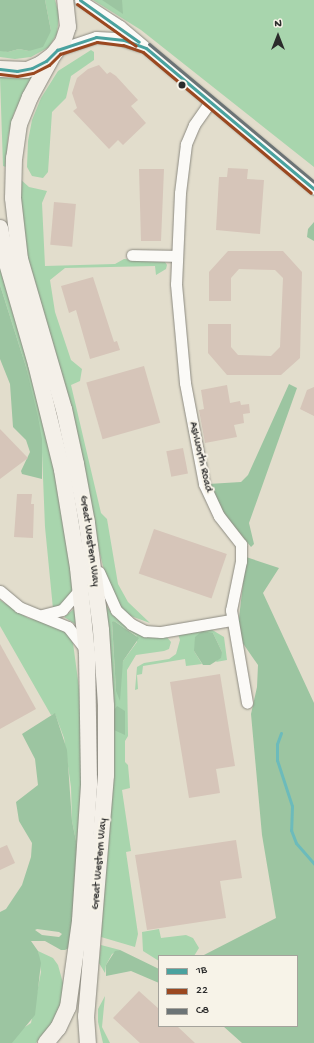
<!DOCTYPE html>
<style>
body{margin:0}
#map{position:relative;width:314px;height:1043px;overflow:hidden;background:#e2ddcc;font-family:"Gochi Hand",sans-serif}
div>[style]{position:absolute}
.green>*{inset:0;background:#a8d5ad}
.forest>*{inset:0;background:#9cc5a1}
.stream>*{height:3px;margin:-1.5px;padding:0 1.5px;transform-origin:1.5px;border-radius:1.5px;background:#6cbbbb}
.building>*{inset:0;background:#d6c5b9;transform-origin:0 0}
.roads{filter:drop-shadow(0 0 1px #8c8a81) drop-shadow(0 0 1px #8c8a81)}
.minor>*{height:11px;margin:-5.5px;padding:0 5.5px;transform-origin:5.5px;border-radius:5.5px;background:#fbfaf7}
.secondary>*{height:16px;margin:-8px;padding:0 8px;transform-origin:8px;border-radius:8px;background:#f4f0e9}
.bus-1>*{height:3px;margin:-1.5px;padding:0 1.5px;transform-origin:1.5px;border-radius:1.5px;background:#4aa29f}
.bus-2>*{height:3px;margin:-1.5px;padding:0 1.5px;transform-origin:1.5px;border-radius:1.5px;background:#9b4820}
.bus-3>*{height:3px;margin:-1.5px;padding:0 1.5px;transform-origin:1.5px;border-radius:1.5px;background:#6c7476}
.dots>*{width:11px;height:11px;translate:-50% -50%;box-sizing:border-box;border:2px solid #f7f3e8;border-radius:50%}
span{translate:-50% -50%;white-space:nowrap;text-align:center;line-height:1.15;-webkit-text-stroke:4px #f7f3e8;paint-order:stroke}
.street-label{font-size:11px;color:#2b2b2b}
.legend{position:absolute;left:158px;top:955px;width:140px;height:72px;box-sizing:border-box;background:#f7f3e8;border:1px solid #a5a39c;margin:0;padding:5px 7px;list-style:none;font-size:12px;color:#2b2b2b}
.legend li{display:flex;align-items:center;gap:8px;height:20px}
.legend b{width:20px;border:1px solid #a5a39c}
.north{position:absolute;left:258px;top:16px;width:40px;height:40px;-webkit-text-stroke:3px #f7f3e8;paint-order:stroke;rotate:0deg;font-size:11px;font-weight:700;line-height:16px;text-align:center;color:#2b2b2b}
.north::after{content:'';display:block;margin:auto;width:14px;height:18px;background:#2b2b2b;clip-path:polygon(50% 0,100% 100%,50% 72%,0 100%)}
</style>
<div id="map">
<div class="green">
<div style="clip-path:polygon(45px 0,55px 0,59px 14px,57px 34px,49px 47px,31px 57px,15px 59px,0 57px,0 50px,8px 52px,19px 49px,29px 51px,51px 31px)"></div>
<div style="clip-path:polygon(93px 0,314px 0,314px 167px,141px 30px)"></div>
<div style="clip-path:polygon(91px 50px,94px 52px,94px 60px,71px 76px,66px 98px,52px 112px,48px 172px,43px 178px,32px 176px,27px 167px,28px 141px,32px 120px,41px 98px,58px 71px)"></div>
<div style="clip-path:polygon(35px 75px,14px 113px,8px 137px,6px 167px,3px 166px,0 77px,22px 79px)"></div>
<div style="clip-path:polygon(20px 179px,29px 187px,47px 191px,42px 203px,45px 266px,115px 264px,124px 259px,165px 262px,167px 265px,166px 269px,156px 275px,155px 266px,65px 268px,50px 280px,55px 312px,71px 360px,82px 369px,80px 381px,71px 385px,101px 513px,107px 519px,118px 584px,128px 602px,150px 623px,128px 615px,114px 601px,108px 586px,30px 273px,21px 230px)"></div>
<div style="clip-path:polygon(0 257px,50px 441px,74px 590px,68px 601px,53px 609px,45px 527px,42px 452px,26px 367px,0 285px)"></div>
<div style="clip-path:polygon(0 600px,28px 618px,56px 625px,66px 630px,73px 643px,83px 718px,79px 856px,72px 821px,71px 787px,64px 738px,55px 714px,51px 715px,0 626px)"></div>
<div style="clip-path:polygon(evenodd,104px 602px,112px 614px,128px 628px,166px 636px,171px 642px,169px 649px,164px 651px,136px 655px,127px 670px,128px 736px,125px 741px,125px 762px,128px 765px,130px 788px,122px 790px,131px 851px,126px 852px,138px 934px,135px 947px,101px 937px,111px 795px,104px 602px,114px 621px,137px 636px,137px 642px,123px 661px,116px 691px,112px 623px,114px 621px)"></div>
<div style="clip-path:polygon(74px 609px,77px 625px,64px 617px)"></div>
<div style="clip-path:polygon(209px 628px,224px 637px,227px 660px,216px 662px,222px 652px,213px 633px,194px 651px,202px 664px,186px 666px,185px 659px,143px 666px,142px 674px,137px 675px,138px 689px,135px 690px,137px 667px,144px 663px,169px 659px,176px 654px,180px 640px,178px 634px)"></div>
<div style="clip-path:polygon(159px 929px,161px 938px,186px 935px,193px 938px,199px 948px,194px 956px,159px 956px,159px 961px,143px 951px,142px 932px)"></div>
<div style="clip-path:polygon(101px 945px,120px 950px,112px 954px,106px 965px,105px 973px,99px 963px)"></div>
<div style="clip-path:polygon(38px 951px,53px 958px,58px 965px,63px 983px,62px 1000px,51px 1026px,36px 1043px,11px 1043px,22px 1029px,31px 1023px,41px 972px)"></div>
<div style="clip-path:polygon(105px 996px,102px 1027px,110px 1043px,103px 1043px,98px 1022px,98px 1009px)"></div>
</div>
<div class="forest">
<div style="clip-path:polygon(0 0,45px 0,51px 31px,43px 47px,29px 51px,19px 49px,8px 52px,0 51px)"></div>
<div style="clip-path:polygon(102px 0,122px 0,123px 14px)"></div>
<div style="clip-path:polygon(314px 222px,314px 241px,307px 237px,308px 229px)"></div>
<div style="clip-path:polygon(0 285px,26px 367px,38px 417px,42px 439px,42px 479px,22px 474px,21px 471px,30px 452px,26px 440px,13px 427px,10px 384px,0 359px)"></div>
<div style="clip-path:polygon(289px 384px,297px 388px,249px 523px,254px 544px,251px 547px,215px 503px,208px 484px,241px 482px,248px 475px)"></div>
<div style="clip-path:polygon(246px 557px,279px 568px,263px 593px,314px 703px,314px 1043px,242px 1043px,223px 1026px,297px 1026px,297px 956px,202px 956px,276px 918px,262px 835px,251px 714px,257px 687px,258px 665px,242px 642px,238px 627px)"></div>
<div style="clip-path:polygon(114px 621px,139px 638px,123px 661px,120px 701px,116px 691px,112px 622px)"></div>
<div style="clip-path:polygon(202px 631px,213px 633px,222px 652px,221px 658px,210px 665px,203px 665px,194px 651px,195px 637px)"></div>
<div style="clip-path:polygon(117px 706px,125px 711px,125px 735px,114px 730px,114px 710px)"></div>
<div style="clip-path:polygon(evenodd,55px 713px,67px 750px,72px 821px,79px 856px,73px 926px,69px 948px,65px 950px,61px 950px,45px 941px,31px 941px,38px 951px,41px 963px,35px 1015px,12px 1043px,0 1043px,0 912px,6px 909px,22px 885px,31px 857px,32px 843px,19px 821px,16px 802px,38px 785px,35px 759px,22px 734px,55px 713px,37px 929px,59px 932px,62px 934px,59px 937px,42px 935px,35px 930px,37px 929px)"></div>
<div style="clip-path:polygon(120px 950px,159px 969px,159px 983px,131px 971px,106px 976px,106px 965px,115px 951px)"></div>
</div>
<div class="stream">
<div style="left:281px;top:733px;width:12px;rotate:110deg"></div>
<div style="left:277px;top:744px;width:16px;rotate:90deg"></div>
<div style="left:277px;top:760px;width:48px;rotate:71.9deg"></div>
<div style="left:292px;top:806px;width:24px;rotate:92deg"></div>
<div style="left:291px;top:830px;width:14px;rotate:69deg"></div>
<div style="left:296px;top:843px;width:28px;rotate:49deg"></div>
</div>
<div class="building">
<div style="clip-path:polygon(99px 65px,107px 74px,110px 72px,116px 76px,138px 100px,131px 106px,146px 123px,123px 145px,118px 140px,109px 149px,73px 111px,77px 108px,72px 93px,77px 78px,88px 69px)"></div>
<div style="clip-path:polygon(228px 168px,248px 169px,247px 179px,264px 180px,260px 234px,216px 230px,219px 177px,227px 177px)"></div>
<div style="clip-path:polygon(139px 169px,164px 169px,161px 241px,141px 241px)"></div>
<div style="left:54px;top:202px;width:22px;height:43px;rotate:5deg"></div>
<div style="clip-path:polygon(228px 251px,283px 251px,302px 272px,300px 358px,281px 375px,227px 375px,208px 353px,208px 324px,231px 324px,231px 347px,238px 355px,271px 356px,280px 347px,283px 278px,275px 270px,239px 269px,231px 278px,231px 301px,209px 301px,209px 272px)"></div>
<div style="clip-path:polygon(93px 277px,114px 342px,117px 341px,120px 350px,90px 359px,76px 310px,69px 313px,61px 286px)"></div>
<div style="left:144px;top:366px;width:59px;height:60px;rotate:74deg"></div>
<div style="clip-path:polygon(227px 385px,230px 403px,240px 401px,241px 405px,249px 404px,250px 413px,243px 414px,244px 423px,234px 425px,237px 437px,205px 443px,199px 410px,204px 409px,201px 390px)"></div>
<div style="clip-path:polygon(314px 387px,314px 416px,300px 409px,307px 390px)"></div>
<div style="clip-path:polygon(0 429px,28px 458px,0 479px)"></div>
<div style="left:183px;top:448px;width:26px;height:17px;rotate:79deg"></div>
<div style="clip-path:polygon(17px 494px,32px 494px,31px 504px,34px 504px,33px 538px,14px 537px)"></div>
<div style="left:154px;top:529px;width:77px;height:47px;rotate:19deg"></div>
<div style="clip-path:polygon(0 644px,36px 709px,0 729px)"></div>
<div style="clip-path:polygon(220px 674px,235px 766px,216px 769px,220px 793px,189px 798px,170px 682px)"></div>
<div style="clip-path:polygon(236px 840px,242px 878px,220px 881px,226px 918px,147px 930px,135px 855px)"></div>
<div style="clip-path:polygon(7px 845px,15px 863px,0 870px,0 848px)"></div>
<div style="clip-path:polygon(139px 991px,159px 1009px,159px 1026px,177px 1026px,195px 1043px,140px 1043px,113px 1018px)"></div>
</div>
<div class="roads">
<div class="minor">
<div style="left:80px;top:0;width:48px;rotate:33deg"></div>
<div style="left:120px;top:26px;width:253px;rotate:40deg"></div>
<div style="left:57px;top:50px;width:41px;rotate:-18.4deg"></div>
<div style="left:96px;top:37px;width:20px;rotate:3deg"></div>
<div style="left:116px;top:38px;width:25px;rotate:18deg"></div>
<div style="left:210px;top:102px;width:28px;rotate:125deg"></div>
<div style="left:194px;top:125px;width:21px;rotate:113deg"></div>
<div style="left:186px;top:144px;width:49px;rotate:97deg"></div>
<div style="left:180px;top:193px;width:91px;rotate:92.5deg"></div>
<div style="left:176px;top:284px;width:99px;rotate:84.8deg"></div>
<div style="left:185px;top:383px;width:103px;rotate:79.3deg"></div>
<div style="left:204px;top:484px;width:35px;rotate:65deg"></div>
<div style="left:219px;top:516px;width:36px;rotate:52deg"></div>
<div style="left:241px;top:544px;width:17px;rotate:90deg"></div>
<div style="left:241px;top:561px;width:50px;rotate:101.5deg"></div>
<div style="left:231px;top:610px;width:94px;rotate:80.2deg"></div>
<div style="left:132px;top:255px;width:44px;rotate:1.3deg"></div>
<div style="left:99px;top:572px;width:42px;rotate:65.9deg"></div>
<div style="left:116px;top:610px;width:21px;rotate:43deg"></div>
<div style="left:131px;top:624px;width:16px;rotate:27deg"></div>
<div style="left:145px;top:631px;width:16px;rotate:4deg"></div>
<div style="left:161px;top:632px;width:71px;rotate:-9.7deg"></div>
<div style="left:0;top:591px;width:25px;rotate:40deg"></div>
<div style="left:19px;top:607px;width:53px;rotate:22.2deg"></div>
<div style="left:68px;top:627px;width:28px;rotate:52deg"></div>
<div style="left:42px;top:615px;width:21px;rotate:-14deg"></div>
<div style="left:62px;top:610px;width:28px;rotate:-49deg"></div>
</div>
<div class="secondary">
<div style="left:53px;top:55px;width:48px;rotate:118.7deg"></div>
<div style="left:30px;top:97px;width:29px;rotate:112deg"></div>
<div style="left:19px;top:124px;width:34px;rotate:98deg"></div>
<div style="left:14px;top:158px;width:40px;rotate:91.4deg"></div>
<div style="left:13px;top:198px;width:61px;rotate:83.5deg"></div>
<div style="left:20px;top:259px;width:156px;rotate:73.7deg"></div>
<div style="left:64px;top:409px;width:56px;rotate:77.7deg"></div>
<div style="left:76px;top:464px;width:60px;rotate:79.4deg"></div>
<div style="left:87px;top:523px;width:108px;rotate:82.5deg"></div>
<div style="left:101px;top:630px;width:76px;rotate:86.2deg"></div>
<div style="left:106px;top:706px;width:69px;rotate:90deg"></div>
<div style="left:106px;top:775px;width:242px;rotate:94.7deg"></div>
<div style="left:86px;top:1016px;width:27px;rotate:86deg"></div>
<div style="left:0;top:69px;width:27px;rotate:2deg"></div>
<div style="left:27px;top:70px;width:15px;rotate:-23deg"></div>
<div style="left:41px;top:64px;width:15px;rotate:-37deg"></div>
<div style="left:53px;top:55px;width:16px;rotate:-52deg"></div>
<div style="left:63px;top:42px;width:16px;rotate:-72deg"></div>
<div style="left:68px;top:27px;width:27px;rotate:-96deg"></div>
<div style="left:0;top:228px;width:33px;rotate:79deg"></div>
<div style="left:6px;top:260px;width:108px;rotate:73.9deg"></div>
<div style="left:36px;top:364px;width:109px;rotate:76.2deg"></div>
<div style="left:62px;top:470px;width:99px;rotate:80.7deg"></div>
<div style="left:78px;top:568px;width:86px;rotate:84deg"></div>
<div style="left:87px;top:654px;width:131px;rotate:89.1deg"></div>
<div style="left:89px;top:785px;width:136px;rotate:93.8deg"></div>
<div style="left:80px;top:921px;width:87px;rotate:97.9deg"></div>
<div style="left:68px;top:1007px;width:23px;rotate:115deg"></div>
<div style="left:58px;top:1028px;width:19px;rotate:129deg"></div>
</div>
</div>
<div class="bus-1">
<div style="left:80px;top:0;width:72px;rotate:35.4deg"></div>
<div style="left:0;top:69px;width:17px;rotate:7deg"></div>
<div style="left:17px;top:71px;width:15px;rotate:-11deg"></div>
<div style="left:32px;top:68px;width:16px;rotate:-27deg"></div>
<div style="left:46px;top:61px;width:16px;rotate:-45deg"></div>
<div style="left:57px;top:50px;width:41px;rotate:-18.4deg"></div>
<div style="left:96px;top:37px;width:28px;rotate:6deg"></div>
<div style="left:124px;top:40px;width:23px;rotate:20deg"></div>
<div style="left:146px;top:48px;width:219px;rotate:40deg"></div>
</div>
<div class="bus-2">
<div style="left:77px;top:4px;width:72px;rotate:35.4deg"></div>
<div style="left:0;top:74px;width:17px;rotate:7deg"></div>
<div style="left:17px;top:76px;width:16px;rotate:-11deg"></div>
<div style="left:33px;top:73px;width:18px;rotate:-27deg"></div>
<div style="left:49px;top:65px;width:16px;rotate:-45deg"></div>
<div style="left:60px;top:54px;width:39px;rotate:-18deg"></div>
<div style="left:97px;top:42px;width:26px;rotate:7deg"></div>
<div style="left:123px;top:45px;width:21px;rotate:19deg"></div>
<div style="left:143px;top:52px;width:219px;rotate:40deg"></div>
</div>
<div class="bus-3">
<div style="left:149px;top:44px;width:215px;rotate:39.9deg"></div>
</div>
<div class="dots">
<div style="left:182px;top:85px;background:#2b2b2b"></div>
</div>
<div class="street-label">
<span style="left:200px;top:457px;rotate:77deg">Ashworth Road</span>
<span style="left:89px;top:541px;rotate:82deg">Great Western Way</span>
<span style="left:100px;top:864px;rotate:-85deg">Great Western Way</span>
</div>
<ul class="legend">
<li><b style="height:5px;background:#4aa29f"></b>1B</li>
<li><b style="height:5px;background:#9b4820"></b>22</li>
<li><b style="height:5px;background:#6c7476"></b>C8</li>
</ul>
<div class="north">N</div>
</div>
